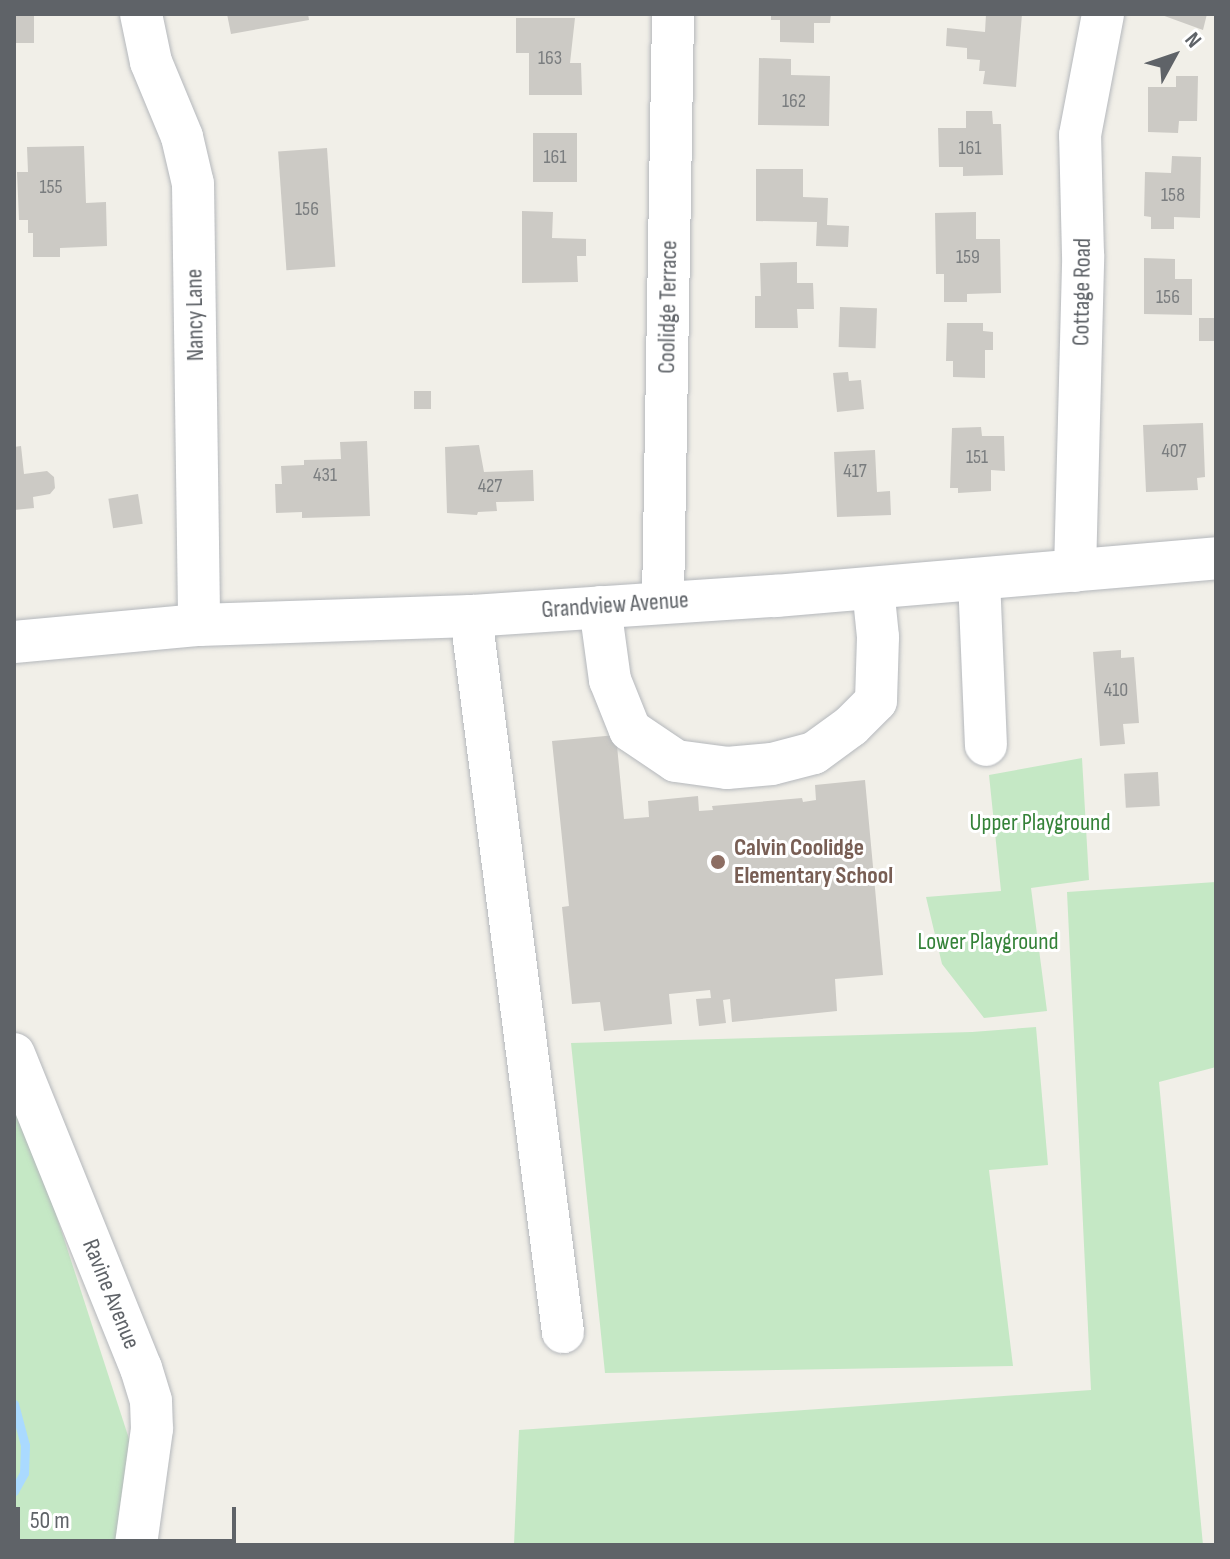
<!DOCTYPE html>
<style>
body{margin:0}
#map{position:relative;width:1230px;height:1559px;overflow:hidden;background:#f1efe8;font-family:"Sofia Sans Condensed",sans-serif}
div>[style]{position:absolute}
.green>*{inset:0;background:#c5e8c5}
.stream>*{height:9px;margin:-4.5px;padding:0 4.5px;transform-origin:4.5px;border-radius:4.5px;background:#aadaff}
.building>*{inset:0;background:#cccac5;transform-origin:0 0}
.roads{filter:drop-shadow(0 0 2px #b5b8bc) drop-shadow(0 0 2px #b5b8bc)}
.minor>*{height:42px;margin:-21px;padding:0 21px;transform-origin:21px;border-radius:21px;background:#fff}
.dots>*{width:22px;height:22px;translate:-50% -50%;box-sizing:border-box;border:4px solid #fff;border-radius:50%}
span{translate:-50% -50%;white-space:nowrap;text-align:center;line-height:1.15;-webkit-text-stroke:6px #fff;paint-order:stroke}
.number-label{font-size:20px;color:#7a7d7f}
.number-label span{-webkit-text-stroke-width:0}
.street-label{font-size:24px;color:#5f6368}
.park-label{font-size:24px;color:#348238}
.education-label{font-size:24px;color:#785e54;font-weight:700}
.left{translate:0 -50%;text-align:left}
.frame{position:absolute;inset:0;border:16px solid #5f6368;pointer-events:none}
.north{position:absolute;left:1134px;top:16px;width:80px;height:80px;-webkit-text-stroke:6px #fff;paint-order:stroke;rotate:50deg;font-size:22px;font-weight:700;line-height:32px;text-align:center;color:#5f6368}
.north::after{content:'';display:block;margin:auto;width:28px;height:36px;background:#5f6368;clip-path:polygon(50% 0,100% 100%,50% 72%,0 100%)}
.scale{position:absolute;left:16px;top:1507px;width:220px;height:36px;box-sizing:border-box;border:4px solid #5f6368;border-top:0;padding-left:10px;font-size:24px;line-height:28px;white-space:nowrap;color:#5f6368;-webkit-text-stroke:6px #fff;paint-order:stroke}
</style>
<div id="map">
<div class="green">
<div style="clip-path:polygon(1082px 758px,1089px 880px,1031px 888px,1047px 1011px,984px 1018px,942px 964px,926px 897px,1001px 891px,989px 775px)"></div>
<div style="clip-path:polygon(1216px 882px,1216px 1067px,1159px 1082px,1203px 1545px,514px 1545px,519px 1430px,1091px 1390px,1067px 892px)"></div>
<div style="clip-path:polygon(1036px 1027px,1048px 1165px,989px 1170px,1013px 1366px,605px 1373px,571px 1043px,972px 1032px)"></div>
<div style="clip-path:polygon(14px 1085px,146px 1491px,138px 1545px,14px 1545px)"></div>
</div>
<div class="stream">
<div style="left:14px;top:1404px;width:42px;rotate:75deg"></div>
<div style="left:25px;top:1445px;width:28px;rotate:92deg"></div>
<div style="left:24px;top:1473px;width:21px;rotate:119deg"></div>
</div>
<div class="building">
<div style="left:14px;top:14px;width:20px;height:29px"></div>
<div style="clip-path:polygon(227px 14px,308px 14px,309px 20px,231px 34px)"></div>
<div style="clip-path:polygon(771px 14px,831px 14px,830px 23px,814px 23px,814px 43px,780px 42px,780px 20px,771px 20px)"></div>
<div style="clip-path:polygon(986px 14px,1022px 14px,1016px 87px,983px 84px,985px 71px,979px 71px,980px 60px,967px 59px,967px 48px,946px 46px,947px 28px,985px 32px)"></div>
<div style="clip-path:polygon(1159px 14px,1207px 14px,1203px 30px)"></div>
<div style="clip-path:polygon(516px 18px,575px 18px,570px 63px,581px 63px,582px 95px,529px 95px,529px 53px,516px 53px)"></div>
<div style="clip-path:polygon(759px 58px,791px 59px,791px 75px,830px 76px,829px 126px,758px 125px)"></div>
<div style="clip-path:polygon(1176px 76px,1198px 76px,1197px 121px,1179px 121px,1178px 133px,1148px 132px,1148px 87px,1176px 87px)"></div>
<div style="clip-path:polygon(966px 111px,992px 111px,993px 124px,1001px 124px,1003px 175px,963px 176px,963px 167px,939px 167px,938px 128px,966px 128px)"></div>
<div style="left:533px;top:133px;width:44px;height:49px"></div>
<div style="clip-path:polygon(84px 146px,86px 203px,106px 202px,107px 246px,60px 248px,60px 257px,33px 257px,33px 233px,28px 233px,28px 220px,19px 220px,17px 172px,28px 172px,27px 147px)"></div>
<div style="left:327px;top:148px;width:119px;height:49px;rotate:86deg"></div>
<div style="clip-path:polygon(1172px 156px,1201px 157px,1200px 218px,1174px 217px,1174px 229px,1151px 229px,1151px 217px,1144px 216px,1145px 172px,1171px 173px)"></div>
<div style="clip-path:polygon(756px 169px,803px 169px,803px 197px,828px 198px,827px 225px,849px 226px,848px 247px,816px 246px,817px 222px,756px 221px)"></div>
<div style="clip-path:polygon(522px 211px,553px 212px,552px 238px,586px 239px,586px 256px,577px 256px,578px 282px,522px 283px)"></div>
<div style="clip-path:polygon(976px 212px,976px 239px,1000px 239px,1001px 293px,967px 294px,967px 302px,944px 302px,944px 274px,936px 274px,935px 213px)"></div>
<div style="clip-path:polygon(1144px 258px,1175px 259px,1175px 279px,1192px 279px,1192px 315px,1144px 314px)"></div>
<div style="clip-path:polygon(797px 262px,797px 283px,813px 283px,814px 309px,797px 309px,798px 328px,755px 328px,755px 296px,761px 296px,760px 263px)"></div>
<div style="left:840px;top:307px;width:37px;height:40px;rotate:2deg"></div>
<div style="left:1199px;top:318px;width:17px;height:23px"></div>
<div style="clip-path:polygon(947px 323px,983px 323px,983px 331px,993px 332px,993px 350px,985px 350px,985px 378px,953px 377px,953px 361px,946px 361px)"></div>
<div style="clip-path:polygon(848px 372px,849px 381px,861px 380px,864px 409px,837px 412px,833px 373px)"></div>
<div style="left:414px;top:391px;width:17px;height:18px"></div>
<div style="clip-path:polygon(1203px 423px,1205px 477px,1197px 478px,1198px 490px,1146px 492px,1143px 425px)"></div>
<div style="clip-path:polygon(981px 427px,982px 436px,1004px 436px,1005px 471px,991px 470px,991px 491px,958px 493px,958px 488px,950px 488px,952px 428px)"></div>
<div style="clip-path:polygon(367px 441px,370px 516px,302px 518px,302px 512px,276px 513px,275px 484px,282px 484px,281px 466px,304px 465px,304px 460px,341px 459px,340px 442px)"></div>
<div style="clip-path:polygon(479px 445px,484px 472px,533px 470px,534px 501px,496px 502px,497px 511px,478px 512px,477px 515px,447px 513px,445px 447px)"></div>
<div style="clip-path:polygon(21px 446px,24px 474px,47px 471px,54px 477px,55px 488px,50px 494px,33px 497px,34px 508px,14px 510px,14px 447px)"></div>
<div style="clip-path:polygon(875px 450px,877px 492px,890px 491px,891px 515px,837px 517px,834px 452px)"></div>
<div style="left:138px;top:494px;width:30px;height:30px;rotate:81deg"></div>
<div style="clip-path:polygon(1121px 650px,1121px 658px,1134px 657px,1139px 723px,1123px 724px,1125px 744px,1100px 746px,1093px 652px)"></div>
<div style="clip-path:polygon(616px 735px,624px 819px,649px 817px,648px 801px,698px 796px,699px 811px,713px 810px,712px 806px,802px 798px,803px 802px,816px 800px,815px 785px,865px 780px,883px 975px,835px 979px,837px 1011px,732px 1022px,730px 999px,723px 1000px,726px 1023px,699px 1026px,696px 999px,711px 998px,710px 990px,669px 994px,672px 1024px,604px 1031px,600px 1002px,572px 1004px,562px 907px,569px 906px,552px 741px)"></div>
<div style="left:1158px;top:772px;width:34px;height:34px;rotate:87deg"></div>
</div>
<div class="roads">
<div class="minor">
<div style="left:141px;top:14px;width:49px;rotate:78.2deg"></div>
<div style="left:151px;top:62px;width:81px;rotate:67.5deg"></div>
<div style="left:182px;top:137px;width:48px;rotate:76.8deg"></div>
<div style="left:193px;top:184px;width:441px;rotate:89.2deg"></div>
<div style="left:1075px;top:571px;width:316px;rotate:-88.5deg"></div>
<div style="left:1083px;top:255px;width:120px;rotate:-91.4deg"></div>
<div style="left:1080px;top:135px;width:123px;rotate:-79.2deg"></div>
<div style="left:979px;top:579px;width:166px;rotate:87.6deg"></div>
<div style="left:663px;top:600px;width:586px;rotate:-89.02deg"></div>
<div style="left:600px;top:607px;width:74px;rotate:82.2deg"></div>
<div style="left:610px;top:680px;width:54px;rotate:68.2deg"></div>
<div style="left:630px;top:730px;width:55px;rotate:34deg"></div>
<div style="left:676px;top:761px;width:51px;rotate:7.8deg"></div>
<div style="left:727px;top:768px;width:45px;rotate:-5.1deg"></div>
<div style="left:772px;top:764px;width:43px;rotate:-14.7deg"></div>
<div style="left:814px;top:753px;width:46px;rotate:-36.1deg"></div>
<div style="left:851px;top:726px;width:35px;rotate:-45deg"></div>
<div style="left:876px;top:701px;width:64px;rotate:-88.2deg"></div>
<div style="left:878px;top:637px;width:49px;rotate:-95.8deg"></div>
<div style="left:471px;top:616px;width:722px;rotate:82.68deg"></div>
<div style="left:14px;top:642px;width:186px;rotate:-5.3deg"></div>
<div style="left:199px;top:625px;width:272px;rotate:-1.9deg"></div>
<div style="left:471px;top:616px;width:306px;rotate:-3.8deg"></div>
<div style="left:776px;top:596px;width:442px;rotate:-4.9deg"></div>
<div style="left:14px;top:1054px;width:339px;rotate:68deg"></div>
<div style="left:141px;top:1368px;width:34px;rotate:73deg"></div>
<div style="left:151px;top:1401px;width:28px;rotate:88deg"></div>
<div style="left:152px;top:1429px;width:117px;rotate:97.9deg"></div>
</div>
</div>
<div class="dots">
<div style="left:718px;top:862px;background:#8d6e63"></div>
</div>
<div class="number-label">
<span style="left:550px;top:58px">163</span>
<span style="left:794px;top:101px">162</span>
<span style="left:970px;top:148px">161</span>
<span style="left:555px;top:157px">161</span>
<span style="left:51px;top:187px">155</span>
<span style="left:1173px;top:195px">158</span>
<span style="left:307px;top:209px">156</span>
<span style="left:968px;top:257px">159</span>
<span style="left:1168px;top:297px">156</span>
<span style="left:1174px;top:451px">407</span>
<span style="left:977px;top:457px">151</span>
<span style="left:855px;top:471px">417</span>
<span style="left:325px;top:475px">431</span>
<span style="left:490px;top:486px">427</span>
<span style="left:1116px;top:690px">410</span>
</div>
<div class="street-label">
<span style="left:1082px;top:292px;rotate:-89deg">Cottage Road</span>
<span style="left:668px;top:307px;rotate:-89deg">Coolidge Terrace</span>
<span style="left:195px;top:315px;rotate:-91deg">Nancy Lane</span>
<span style="left:615px;top:605px;rotate:-4deg">Grandview Avenue</span>
<span style="left:111px;top:1294px;rotate:68deg">Ravine Avenue</span>
</div>
<div class="park-label">
<span style="left:1040px;top:823px">Upper Playground</span>
<span style="left:988px;top:942px">Lower Playground</span>
</div>
<div class="education-label">
<span class="left" style="left:734px;top:862px">Calvin Coolidge<br>Elementary School</span>
</div>
<div class="frame"></div>
<div class="north">N</div>
<div class="scale">50 m</div>
</div>
